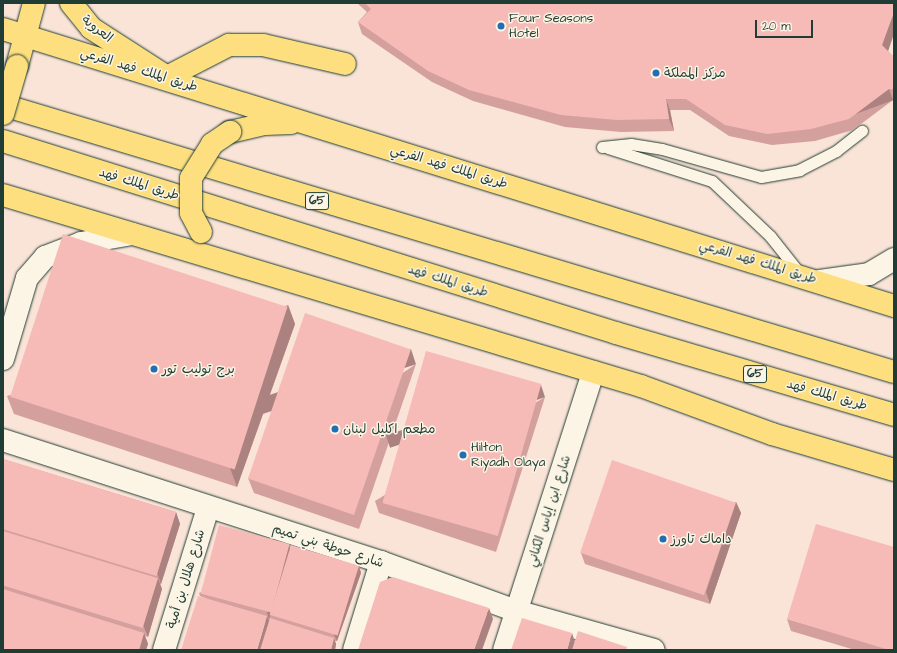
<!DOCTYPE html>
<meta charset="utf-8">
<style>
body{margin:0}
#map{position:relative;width:897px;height:653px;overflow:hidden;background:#fae3d7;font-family:"Architects Daughter","Playpen Sans Arabic",sans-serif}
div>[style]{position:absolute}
.roads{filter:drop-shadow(0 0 1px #1f3d34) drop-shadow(0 0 1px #1f3d34)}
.lane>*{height:11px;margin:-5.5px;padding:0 5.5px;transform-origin:5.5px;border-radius:5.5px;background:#fcf5e5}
.street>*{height:22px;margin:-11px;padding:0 11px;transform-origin:11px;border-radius:11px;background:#fcf5e5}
.secondary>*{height:22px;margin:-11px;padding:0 11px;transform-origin:11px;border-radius:11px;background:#fcf5e5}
.primary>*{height:22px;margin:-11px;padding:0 11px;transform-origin:11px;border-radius:11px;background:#fedf80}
.highway>*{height:22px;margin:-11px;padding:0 11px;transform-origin:11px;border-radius:11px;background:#fedf80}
.bridges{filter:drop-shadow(0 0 1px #1f3d34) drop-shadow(0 0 1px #1f3d34)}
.primary-bridge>*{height:22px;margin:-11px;padding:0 11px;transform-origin:11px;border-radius:11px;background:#fedf80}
.wall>*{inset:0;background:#d4a09d}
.shaded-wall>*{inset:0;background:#ac8280;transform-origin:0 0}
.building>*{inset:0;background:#f6bab7;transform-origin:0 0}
.dots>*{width:11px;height:11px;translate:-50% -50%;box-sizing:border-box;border:2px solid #fcf5e5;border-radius:50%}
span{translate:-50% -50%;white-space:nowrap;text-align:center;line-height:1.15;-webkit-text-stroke:3px #fcf5e5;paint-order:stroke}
.shield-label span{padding:1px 3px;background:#fcf5e5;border:1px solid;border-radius:3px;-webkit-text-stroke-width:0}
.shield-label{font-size:12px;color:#1f3d34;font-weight:700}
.poi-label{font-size:13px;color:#1f3d34}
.left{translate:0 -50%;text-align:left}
.street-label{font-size:13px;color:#1f3d34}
.frame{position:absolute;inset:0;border:4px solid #1f3d34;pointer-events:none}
.scale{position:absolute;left:755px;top:20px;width:58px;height:18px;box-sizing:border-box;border:2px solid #1f3d34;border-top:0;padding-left:5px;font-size:12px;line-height:14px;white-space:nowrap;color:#1f3d34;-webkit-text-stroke:3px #fcf5e5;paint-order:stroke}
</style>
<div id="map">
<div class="roads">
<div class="lane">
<div style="left:602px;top:147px;width:29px;rotate:-6deg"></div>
<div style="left:631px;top:144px;width:31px;rotate:9deg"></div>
<div style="left:662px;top:149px;width:103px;rotate:15.8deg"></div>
<div style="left:761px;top:177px;width:39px;rotate:-10deg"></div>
<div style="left:799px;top:170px;width:42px;rotate:-27.2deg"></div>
<div style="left:836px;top:151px;width:33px;rotate:-38deg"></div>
<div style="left:608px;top:148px;width:109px;rotate:17.6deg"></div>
<div style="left:712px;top:181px;width:80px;rotate:43.5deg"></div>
<div style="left:770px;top:236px;width:50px;rotate:51.5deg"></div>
</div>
<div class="street">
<div style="left:820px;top:281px;width:49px;rotate:-8.1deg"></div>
<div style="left:869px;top:274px;width:29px;rotate:-31deg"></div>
<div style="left:3px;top:440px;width:397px;rotate:17.9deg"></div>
<div style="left:381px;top:562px;width:144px;rotate:19.9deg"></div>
<div style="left:516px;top:611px;width:143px;rotate:15.8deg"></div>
<div style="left:164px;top:650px;width:149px;rotate:-72.8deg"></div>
<div style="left:354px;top:650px;width:92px;rotate:-72.9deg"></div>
<div style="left:504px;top:650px;width:292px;rotate:-72.2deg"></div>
</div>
<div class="secondary">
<div style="left:3px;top:359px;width:84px;rotate:-73.5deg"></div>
<div style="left:27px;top:278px;width:28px;rotate:-49deg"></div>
<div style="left:45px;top:257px;width:39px;rotate:-21deg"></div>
<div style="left:81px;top:243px;width:52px;rotate:-10deg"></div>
</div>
<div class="primary">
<div style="left:71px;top:3px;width:32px;rotate:51deg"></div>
<div style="left:91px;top:28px;width:90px;rotate:32.8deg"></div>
<div style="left:167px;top:77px;width:70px;rotate:-27.3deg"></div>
<div style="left:229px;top:45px;width:34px"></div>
<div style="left:263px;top:45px;width:84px;rotate:13deg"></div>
<div style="left:3px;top:29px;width:933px;rotate:17.27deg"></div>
<div style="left:17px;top:66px;width:65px;rotate:-74.9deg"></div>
<div style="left:230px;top:132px;width:36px;rotate:-13deg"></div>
<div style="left:265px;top:124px;width:26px;rotate:-2deg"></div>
<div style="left:3px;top:195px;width:666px;rotate:16.67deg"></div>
<div style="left:641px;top:386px;width:140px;rotate:20.1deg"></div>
<div style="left:772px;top:434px;width:127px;rotate:16.4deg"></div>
</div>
<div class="highway">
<div style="left:3px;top:105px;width:930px;rotate:16.68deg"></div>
<div style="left:3px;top:141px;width:642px;rotate:17.39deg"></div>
<div style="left:616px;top:333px;width:290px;rotate:16.4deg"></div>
</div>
</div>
<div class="bridges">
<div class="primary-bridge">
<div style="left:3px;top:114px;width:50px;rotate:-73.7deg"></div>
<div style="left:201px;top:232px;width:21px;rotate:-118deg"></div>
<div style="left:191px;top:213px;width:35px;rotate:-90deg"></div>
<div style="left:191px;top:178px;width:40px;rotate:-58deg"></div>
<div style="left:212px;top:144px;width:22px;rotate:-34deg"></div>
</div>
</div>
<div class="wall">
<div style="clip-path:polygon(316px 3px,335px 3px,321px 4px)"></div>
<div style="clip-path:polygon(357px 3px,894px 3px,888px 51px,894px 57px,894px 100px,893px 100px,853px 130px,815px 141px,772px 145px,729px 136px,690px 110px,670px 110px,674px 131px,621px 132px,565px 127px,473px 101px,432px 82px,362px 34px,358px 22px,367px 12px)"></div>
<div style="clip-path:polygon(288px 305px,295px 324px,237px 487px,14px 414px,7px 396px)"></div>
<div style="clip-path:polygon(416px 364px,359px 529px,254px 493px,248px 478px)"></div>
<div style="clip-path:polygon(545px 397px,496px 552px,379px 513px,375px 501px)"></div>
<div style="clip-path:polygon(3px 459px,176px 512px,180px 524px,161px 584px,160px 584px,162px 589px,148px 637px,145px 636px,148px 644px,146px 650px,3px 650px)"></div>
<div style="clip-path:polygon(736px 502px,741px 513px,710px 604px,585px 564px,581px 553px)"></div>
<div style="clip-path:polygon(291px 548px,359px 566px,361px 573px,337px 641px,335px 641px,336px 644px,335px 650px,200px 596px,199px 593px)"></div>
<div style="clip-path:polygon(787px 619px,894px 650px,855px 650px,791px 631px)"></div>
</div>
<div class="shaded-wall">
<div style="clip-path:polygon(894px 12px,894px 34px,886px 57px,882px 45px)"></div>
<div style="left:889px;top:89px;width:12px;height:50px;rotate:70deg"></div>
<div style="clip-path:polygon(666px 99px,670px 110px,674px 131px,669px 119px)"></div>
<div style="clip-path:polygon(288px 305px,295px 324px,237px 487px,230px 468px)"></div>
<div style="left:411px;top:349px;width:16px;height:175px;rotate:72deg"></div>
<div style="left:541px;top:385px;width:13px;height:163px;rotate:72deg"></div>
<div style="clip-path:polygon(736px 502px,741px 513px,710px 604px,706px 592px)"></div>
<div style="clip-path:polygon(176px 512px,180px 524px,161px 584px,157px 573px)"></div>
<div style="clip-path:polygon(289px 544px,291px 550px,270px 615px,270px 617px,269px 619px,267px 613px)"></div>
<div style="clip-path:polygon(359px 566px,361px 573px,337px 641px,334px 635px)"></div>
<div style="clip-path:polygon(158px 578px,162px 589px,148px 637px,143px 625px)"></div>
<div style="clip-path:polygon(489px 608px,493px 619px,482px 650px,474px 650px)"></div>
<div style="clip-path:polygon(267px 616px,270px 622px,261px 650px,257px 650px)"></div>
<div style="clip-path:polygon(144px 633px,148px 644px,146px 650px,139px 650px)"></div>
<div style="clip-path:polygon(572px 633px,575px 642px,573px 650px,567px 650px)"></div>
<div style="clip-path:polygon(334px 638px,336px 644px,335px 650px,331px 650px)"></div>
</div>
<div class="building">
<div style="clip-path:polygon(365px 3px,894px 3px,894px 12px,882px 45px,894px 57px,894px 89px,889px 89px,849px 119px,811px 129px,767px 134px,725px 125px,686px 99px,666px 99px,669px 119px,617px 120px,561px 115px,469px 90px,428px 71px,358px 22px,371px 9px)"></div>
<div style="left:63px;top:234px;width:236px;height:171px;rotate:18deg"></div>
<div style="left:305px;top:313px;width:112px;height:175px;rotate:19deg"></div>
<div style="left:426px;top:351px;width:120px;height:158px;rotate:16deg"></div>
<div style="left:3px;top:459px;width:181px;height:67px;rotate:17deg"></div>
<div style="left:612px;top:460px;width:131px;height:98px;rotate:19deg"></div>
<div style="clip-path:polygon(816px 524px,894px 547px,894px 650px,889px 650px,787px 619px)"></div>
<div style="left:219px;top:525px;width:73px;height:71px;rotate:15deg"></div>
<div style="left:3px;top:531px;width:162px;height:52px;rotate:17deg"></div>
<div style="left:291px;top:545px;width:71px;height:73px;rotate:17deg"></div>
<div style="clip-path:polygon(393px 577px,489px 608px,474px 650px,358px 650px,380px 582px)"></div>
<div style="clip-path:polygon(3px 589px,144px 633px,139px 650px,3px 650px)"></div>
<div style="clip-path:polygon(198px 596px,267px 616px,257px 650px,181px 650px)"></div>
<div style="clip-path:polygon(270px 618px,334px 638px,331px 650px,260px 650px)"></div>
<div style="clip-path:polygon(522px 618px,572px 633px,567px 650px,511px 650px)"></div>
<div style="clip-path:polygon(578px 631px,627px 647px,626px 650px,572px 650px)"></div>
</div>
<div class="dots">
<div style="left:501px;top:26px;background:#1f6fb2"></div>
<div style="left:656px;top:73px;background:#1f6fb2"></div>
<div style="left:154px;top:369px;background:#1f6fb2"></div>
<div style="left:335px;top:429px;background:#1f6fb2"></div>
<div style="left:463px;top:455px;background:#1f6fb2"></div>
<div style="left:663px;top:539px;background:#1f6fb2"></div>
</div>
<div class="shield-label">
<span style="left:317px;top:201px">65</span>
<span style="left:755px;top:374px">65</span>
</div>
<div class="poi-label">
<span class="left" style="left:509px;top:26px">Four Seasons<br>Hotel</span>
<span class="left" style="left:664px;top:73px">مركز المملكة</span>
<span class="left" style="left:162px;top:369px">برج توليب تور</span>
<span class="left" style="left:343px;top:429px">مطعم اكليل لبنان</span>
<span class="left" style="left:471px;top:455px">Hilton<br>Riyadh Olaya</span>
<span class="left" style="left:671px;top:539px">داماك تاورز</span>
</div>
<div class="street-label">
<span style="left:97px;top:29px;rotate:38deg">العروبة</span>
<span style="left:139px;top:70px;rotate:17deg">طريق الملك فهد الفرعي</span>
<span style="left:449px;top:167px;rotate:17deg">طريق الملك فهد الفرعي</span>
<span style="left:139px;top:184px;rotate:17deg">طريق الملك فهد</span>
<span style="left:758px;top:262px;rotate:17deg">طريق الملك فهد الفرعي</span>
<span style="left:448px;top:281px;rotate:17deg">طريق الملك فهد</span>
<span style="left:827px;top:395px;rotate:16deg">طريق الملك فهد</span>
<span style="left:549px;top:511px;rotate:-72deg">شارع ابن إياس الكناني</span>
<span style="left:328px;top:546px;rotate:18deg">شارع حوطة بني تميم</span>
<span style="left:186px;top:579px;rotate:-73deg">شارع هلال بن أمية</span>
</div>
<div class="frame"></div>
<div class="scale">20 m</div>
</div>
